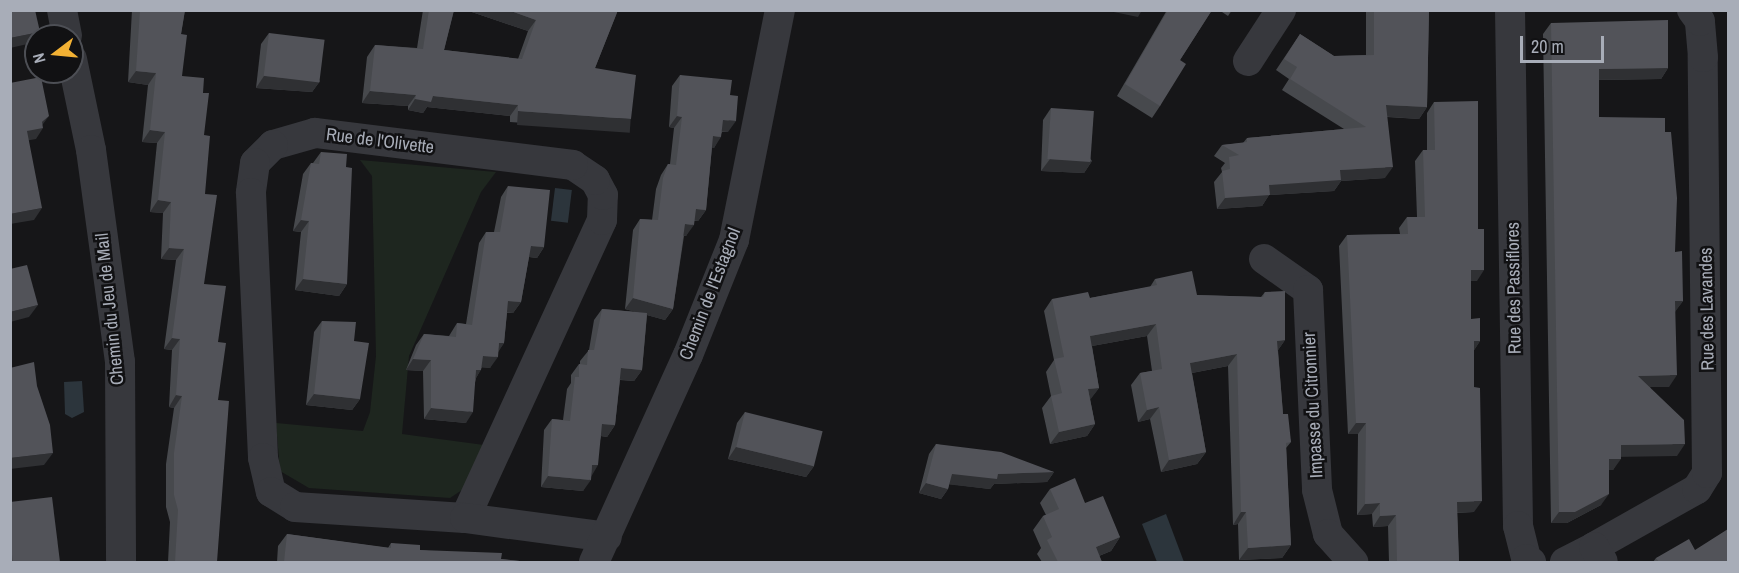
<!DOCTYPE html>
<style>
body{margin:0}
#map{position:relative;width:1739px;height:573px;overflow:hidden;background:#161618;font-family:"Archivo Narrow",sans-serif}
div>[style]{position:absolute}
.green>*{inset:0;background:#1e261f}
.water>*{inset:0;background:#2c353c;transform-origin:0 0}
.minor>*{height:30px;margin:-15px;padding:0 15px;transform-origin:15px;border-radius:15px;background:#37383d}
.wall>*{inset:0;background:#47494d}
.shaded-wall>*{inset:0;background:#2f3033;transform-origin:0 0}
.building>*{inset:0;background:#525359;transform-origin:0 0}
span{translate:-50% -50%;white-space:nowrap;text-align:center;line-height:1.15;-webkit-text-stroke:5px #111113;paint-order:stroke}
.street-label{font-size:18px;color:#a8adb8}
.frame{position:absolute;inset:0;border:12px solid #a8adb8;pointer-events:none}
.north{position:absolute;left:24px;top:24px;width:60px;height:60px;box-sizing:border-box;background:#111113;border:2px solid #4d4f55;border-radius:50%;rotate:254deg;font-size:16px;font-weight:700;line-height:24px;text-align:center;color:#a8adb8}
.north::after{content:'';display:block;margin:auto;width:21px;height:27px;background:#f2b134;clip-path:polygon(50% 0,100% 100%,50% 72%,0 100%)}
.scale{position:absolute;left:1520px;top:36px;width:84px;height:27px;box-sizing:border-box;border:3px solid #a8adb8;border-top:0;padding-left:8px;font-size:18px;line-height:21px;white-space:nowrap;color:#a8adb8;-webkit-text-stroke:4px #111113;paint-order:stroke}
</style>
<div id="map">
<div class="green">
<div style="clip-path:polygon(360px 160px,496px 172px,481px 192px,409px 356px,402px 434px,484px 445px,462px 490px,450px 498px,309px 488px,280px 471px,276px 423px,363px 431px,370px 412px,376px 356px,372px 176px)"></div>
</div>
<div class="water">
<div style="left:555px;top:188px;width:17px;height:33px;rotate:7deg"></div>
<div style="clip-path:polygon(82px 381px,84px 412px,72px 418px,65px 414px,64px 382px)"></div>
<div style="clip-path:polygon(1166px 514px,1184px 562px,1157px 562px,1142px 524px)"></div>
</div>
<div class="minor">
<div style="left:62px;top:10px;width:26px;rotate:79deg"></div>
<div style="left:1510px;top:10px;width:516px;rotate:89.11deg"></div>
<div style="left:1518px;top:526px;width:34px;rotate:76deg"></div>
<div style="left:1526px;top:559px;width:6px;rotate:31deg"></div>
<div style="left:72px;top:59px;width:93px;rotate:78.2deg"></div>
<div style="left:91px;top:150px;width:214px;rotate:82.2deg"></div>
<div style="left:120px;top:362px;width:200px;rotate:89.7deg"></div>
<div style="left:1248px;top:61px;width:61px;rotate:-57.1deg"></div>
<div style="left:1264px;top:259px;width:54px;rotate:35.2deg"></div>
<div style="left:1308px;top:290px;width:200px;rotate:87.4deg"></div>
<div style="left:1317px;top:490px;width:45px;rotate:76deg"></div>
<div style="left:1328px;top:534px;width:38px;rotate:48deg"></div>
<div style="left:465px;top:518px;width:328px;rotate:-65.3deg"></div>
<div style="left:602px;top:220px;width:25px;rotate:-88deg"></div>
<div style="left:603px;top:195px;width:17px;rotate:-118deg"></div>
<div style="left:595px;top:180px;width:27px;rotate:-146deg"></div>
<div style="left:573px;top:165px;width:260px;rotate:-172.9deg"></div>
<div style="left:315px;top:133px;width:44px;rotate:164.1deg"></div>
<div style="left:273px;top:145px;width:25px;rotate:135deg"></div>
<div style="left:255px;top:163px;width:30px;rotate:98deg"></div>
<div style="left:251px;top:193px;width:265px;rotate:87.4deg"></div>
<div style="left:263px;top:458px;width:35px;rotate:77deg"></div>
<div style="left:271px;top:492px;width:28px;rotate:32deg"></div>
<div style="left:295px;top:507px;width:170px;rotate:3.7deg"></div>
<div style="left:465px;top:518px;width:143px;rotate:7.6deg"></div>
<div style="left:1594px;top:547px;width:118px;rotate:-29.4deg"></div>
<div style="left:1697px;top:489px;width:19px;rotate:-58deg"></div>
<div style="left:1707px;top:473px;width:416px;rotate:-90.6deg"></div>
<div style="left:1703px;top:57px;width:36px;rotate:-95deg"></div>
<div style="left:1700px;top:21px;width:14px;rotate:-126deg"></div>
<div style="left:594px;top:562px;width:227px;rotate:-65.6deg"></div>
<div style="left:688px;top:355px;width:124px;rotate:-68.2deg"></div>
<div style="left:734px;top:240px;width:235px;rotate:-78.7deg"></div>
<div style="left:1565px;top:562px;width:33px;rotate:-27deg"></div>
<div style="left:1594px;top:547px;width:17px;rotate:59deg"></div>
</div>
<div class="wall">
<div style="clip-path:polygon(132px 10px,185px 10px,181px 34px,182px 76px,203px 93px,205px 194px,204px 284px,218px 342px,217px 562px,168px 562px,170px 522px,166px 507px,166px 464px,174px 408px,169px 407px,172px 350px,164px 349px,176px 260px,161px 259px,163px 213px,150px 212px,157px 143px,142px 142px,148px 85px,128px 82px)"></div>
<div style="clip-path:polygon(423px 10px,454px 10px,444px 50px,518px 59px,528px 31px,466px 10px,618px 10px,595px 68px,623px 130px,510px 122px,510px 116px,427px 107px,423px 113px,408px 110px,408px 106px,362px 103px,367px 57px,375px 45px,417px 48px)"></div>
<div style="clip-path:polygon(1167px 10px,1212px 10px,1180px 60px,1160px 106px,1152px 118px,1117px 96px)"></div>
<div style="clip-path:polygon(1219px 10px,1232px 10px,1228px 16px)"></div>
<div style="clip-path:polygon(1366px 10px,1429px 10px,1427px 107px,1419px 119px,1387px 117px,1385px 178px,1341px 181px,1334px 191px,1269px 195px,1262px 206px,1217px 209px,1214px 182px,1222px 172px,1221px 168px,1225px 163px,1214px 156px,1222px 145px,1243px 143px,1247px 138px,1344px 129px,1282px 90px,1289px 79px,1276px 70px,1300px 34px,1334px 56px,1366px 55px)"></div>
<div style="clip-path:polygon(1551px 23px,1668px 68px,1661px 79px,1599px 80px,1599px 117px,1665px 132px,1675px 252px,1683px 301px,1675px 311px,1669px 387px,1650px 387px,1677px 456px,1621px 456px,1613px 470px,1609px 470px,1601px 505px,1567px 523px,1551px 523px,1543px 34px)"></div>
<div style="clip-path:polygon(269px 33px,320px 81px,312px 92px,256px 88px,261px 44px)"></div>
<div style="clip-path:polygon(680px 75px,730px 95px,728px 132px,722px 132px,714px 148px,712px 147px,706px 210px,698px 221px,694px 221px,686px 236px,684px 236px,673px 309px,665px 320px,647px 315px,642px 370px,634px 381px,620px 380px,615px 425px,607px 437px,601px 436px,591px 476px,583px 491px,541px 487px,544px 430px,552px 419px,563px 420px,567px 389px,571px 383px,571px 375px,579px 364px,580px 364px,580px 361px,589px 350px,594px 320px,602px 309px,637px 312px,625px 309px,633px 230px,640px 219px,652px 220px,656px 189px,661px 175px,668px 164px,670px 164px,674px 128px,669px 127px,672px 86px)"></div>
<div style="clip-path:polygon(1434px 102px,1477px 281px,1471px 281px,1471px 319px,1480px 341px,1474px 350px,1474px 512px,1457px 513px,1459px 562px,1389px 562px,1388px 526px,1373px 527px,1372px 514px,1357px 515px,1358px 434px,1348px 434px,1339px 246px,1347px 235px,1400px 234px,1399px 228px,1407px 217px,1417px 217px,1415px 161px,1423px 150px,1427px 150px,1427px 113px)"></div>
<div style="clip-path:polygon(1051px 108px,1092px 161px,1084px 173px,1041px 171px,1043px 120px)"></div>
<div style="clip-path:polygon(321px 152px,346px 167px,347px 284px,339px 296px,295px 290px,301px 232px,293px 231px,303px 174px,311px 163px,313px 163px)"></div>
<div style="clip-path:polygon(508px 186px,544px 247px,537px 258px,529px 257px,521px 302px,513px 313px,507px 313px,504px 343px,498px 351px,490px 368px,482px 367px,476px 378px,466px 423px,424px 419px,423px 371px,406px 370px,416px 345px,424px 334px,449px 336px,457px 323px,466px 324px,479px 243px,486px 232px,494px 232px,501px 197px)"></div>
<div style="clip-path:polygon(1155px 279px,1197px 295px,1261px 297px,1265px 292px,1285px 340px,1278px 350px,1283px 414px,1291px 442px,1286px 448px,1291px 545px,1282px 558px,1239px 560px,1238px 524px,1233px 525px,1228px 366px,1192px 373px,1206px 452px,1197px 464px,1161px 472px,1150px 419px,1138px 422px,1131px 385px,1140px 373px,1152px 371px,1147px 336px,1092px 346px,1099px 388px,1090px 399px,1095px 424px,1087px 436px,1050px 444px,1042px 408px,1051px 396px,1046px 372px,1054px 360px,1044px 311px,1052px 299px,1090px 298px,1150px 287px)"></div>
<div style="clip-path:polygon(322px 321px,354px 341px,360px 399px,352px 410px,306px 405px,314px 332px)"></div>
<div style="clip-path:polygon(745px 412px,814px 466px,806px 477px,728px 459px,737px 423px)"></div>
<div style="clip-path:polygon(936px 444px,1054px 472px,1047px 482px,994px 484px,990px 489px,949px 484px,948px 489px,941px 499px,919px 493px,929px 454px)"></div>
<div style="clip-path:polygon(1050px 489px,1085px 503px,1120px 537px,1111px 551px,1099px 556px,1102px 562px,1042px 562px,1037px 554px,1041px 548px,1033px 530px,1043px 516px,1046px 515px,1040px 503px)"></div>
<div style="clip-path:polygon(10px 502px,60px 562px,10px 562px)"></div>
<div style="clip-path:polygon(287px 534px,388px 548px,391px 543px,420px 550px,529px 562px,277px 562px,278px 546px)"></div>
<div style="clip-path:polygon(1695px 550px,1728px 562px,1653px 562px,1656px 558px)"></div>
</div>
<div class="shaded-wall">
<div style="clip-path:polygon(466px 10px,508px 10px,536px 20px,528px 31px)"></div>
<div style="clip-path:polygon(1104px 10px,1142px 10px,1138px 17px)"></div>
<div style="clip-path:polygon(40px 32px,37px 36px,36px 36px,36px 38px,32px 43px,10px 48px,10px 38px)"></div>
<div style="clip-path:polygon(1668px 68px,1661px 79px,1591px 80px,1599px 69px)"></div>
<div style="clip-path:polygon(136px 71px,156px 73px,148px 85px,128px 82px)"></div>
<div style="clip-path:polygon(264px 76px,320px 81px,312px 92px,256px 88px)"></div>
<div style="clip-path:polygon(370px 91px,416px 95px,408px 106px,362px 103px)"></div>
<div style="clip-path:polygon(433px 96px,518px 105px,510px 116px,427px 107px,423px 113px,408px 110px,415px 99px)"></div>
<div style="clip-path:polygon(1386px 105px,1427px 107px,1419px 119px,1378px 116px)"></div>
<div style="left:518px;top:111px;width:113px;height:14px;rotate:4deg"></div>
<div style="clip-path:polygon(49px 116px,40px 128px,43px 128px,36px 139px,19px 142px,27px 131px,42px 122px)"></div>
<div style="clip-path:polygon(677px 116px,682px 117px,674px 128px,669px 127px)"></div>
<div style="clip-path:polygon(723px 120px,736px 121px,728px 132px,715px 131px)"></div>
<div style="clip-path:polygon(150px 130px,165px 132px,157px 143px,142px 142px)"></div>
<div style="clip-path:polygon(713px 136px,721px 137px,714px 148px,706px 147px)"></div>
<div style="clip-path:polygon(1050px 159px,1092px 161px,1084px 173px,1041px 171px)"></div>
<div style="clip-path:polygon(1393px 167px,1385px 178px,1341px 181px,1334px 191px,1269px 195px,1262px 206px,1217px 209px,1225px 198px,1269px 185px,1340px 170px)"></div>
<div style="clip-path:polygon(158px 200px,171px 202px,163px 213px,150px 212px)"></div>
<div style="clip-path:polygon(42px 208px,34px 220px,10px 224px,10px 214px)"></div>
<div style="clip-path:polygon(696px 209px,706px 210px,698px 221px,688px 220px)"></div>
<div style="clip-path:polygon(301px 220px,309px 221px,301px 232px,293px 231px)"></div>
<div style="clip-path:polygon(685px 224px,694px 225px,686px 236px,678px 235px)"></div>
<div style="clip-path:polygon(531px 246px,544px 247px,537px 258px,523px 256px)"></div>
<div style="clip-path:polygon(169px 248px,184px 249px,176px 260px,161px 259px)"></div>
<div style="clip-path:polygon(1471px 270px,1484px 270px,1477px 281px,1463px 281px)"></div>
<div style="clip-path:polygon(303px 279px,347px 284px,339px 296px,295px 290px)"></div>
<div style="clip-path:polygon(633px 298px,673px 309px,665px 320px,625px 309px)"></div>
<div style="clip-path:polygon(508px 301px,521px 302px,513px 313px,500px 312px)"></div>
<div style="clip-path:polygon(1675px 301px,1683px 301px,1675px 312px)"></div>
<div style="clip-path:polygon(38px 305px,29px 317px,10px 322px,10px 312px)"></div>
<div style="clip-path:polygon(1156px 324px,1147px 336px,1081px 348px,1090px 336px)"></div>
<div style="clip-path:polygon(172px 338px,180px 339px,172px 350px,164px 349px)"></div>
<div style="clip-path:polygon(1285px 340px,1276px 353px,1277px 341px)"></div>
<div style="clip-path:polygon(1474px 341px,1480px 341px,1473px 352px)"></div>
<div style="clip-path:polygon(499px 343px,504px 343px,497px 354px)"></div>
<div style="clip-path:polygon(1237px 354px,1228px 366px,1181px 375px,1190px 363px)"></div>
<div style="clip-path:polygon(483px 356px,498px 357px,490px 368px,475px 367px)"></div>
<div style="clip-path:polygon(413px 359px,431px 360px,423px 371px,406px 370px)"></div>
<div style="clip-path:polygon(621px 368px,642px 370px,634px 381px,613px 379px)"></div>
<div style="clip-path:polygon(476px 370px,481px 370px,474px 381px)"></div>
<div style="clip-path:polygon(1677px 375px,1669px 387px,1630px 387px,1638px 376px)"></div>
<div style="clip-path:polygon(1099px 388px,1090px 400px,1088px 389px)"></div>
<div style="clip-path:polygon(314px 394px,360px 399px,352px 410px,306px 405px)"></div>
<div style="clip-path:polygon(176px 395px,182px 396px,174px 408px,169px 407px)"></div>
<div style="clip-path:polygon(1159px 407px,1150px 419px,1138px 422px,1147px 410px)"></div>
<div style="clip-path:polygon(431px 408px,473px 412px,466px 423px,424px 419px)"></div>
<div style="clip-path:polygon(1356px 423px,1366px 423px,1358px 434px,1348px 434px)"></div>
<div style="clip-path:polygon(602px 424px,615px 425px,607px 437px,594px 435px)"></div>
<div style="clip-path:polygon(1095px 424px,1087px 436px,1050px 444px,1059px 432px)"></div>
<div style="clip-path:polygon(1685px 444px,1677px 456px,1613px 457px,1621px 445px)"></div>
<div style="clip-path:polygon(736px 447px,814px 466px,806px 477px,728px 459px)"></div>
<div style="clip-path:polygon(1206px 452px,1197px 464px,1161px 472px,1169px 460px)"></div>
<div style="clip-path:polygon(53px 453px,44px 465px,10px 469px,10px 458px)"></div>
<div style="clip-path:polygon(1609px 459px,1621px 459px,1613px 470px,1601px 470px)"></div>
<div style="clip-path:polygon(592px 465px,598px 465px,591px 477px)"></div>
<div style="clip-path:polygon(1054px 472px,1047px 482px,994px 484px,990px 489px,945px 484px,952px 474px,998px 474px)"></div>
<div style="clip-path:polygon(548px 476px,591px 480px,583px 491px,541px 487px)"></div>
<div style="clip-path:polygon(926px 483px,948px 489px,941px 499px,919px 493px)"></div>
<div style="clip-path:polygon(1609px 494px,1601px 505px,1567px 523px,1551px 523px,1559px 512px)"></div>
<div style="clip-path:polygon(1482px 501px,1474px 512px,1449px 513px,1457px 502px)"></div>
<div style="clip-path:polygon(1380px 503px,1372px 514px,1357px 515px,1365px 504px)"></div>
<div style="clip-path:polygon(1241px 512px,1246px 512px,1238px 524px,1233px 525px)"></div>
<div style="clip-path:polygon(1396px 515px,1388px 526px,1373px 527px,1380px 516px)"></div>
<div style="clip-path:polygon(1120px 537px,1111px 551px,1086px 561px,1096px 547px)"></div>
<div style="clip-path:polygon(1291px 545px,1282px 558px,1239px 560px,1248px 548px)"></div>
</div>
<div class="building">
<div style="clip-path:polygon(10px 10px,35px 10px,40px 32px,10px 38px)"></div>
<div style="clip-path:polygon(140px 10px,185px 10px,181px 34px,187px 35px,182px 76px,204px 78px,203px 93px,209px 93px,204px 135px,210px 136px,205px 194px,217px 195px,204px 284px,226px 286px,218px 342px,226px 343px,218px 400px,229px 401px,217px 562px,175px 562px,178px 510px,174px 495px,174px 453px,182px 396px,176px 395px,180px 339px,172px 338px,184px 249px,169px 248px,171px 202px,158px 200px,165px 132px,150px 130px,156px 73px,136px 71px)"></div>
<div style="clip-path:polygon(429px 10px,454px 10px,444px 50px,522px 59px,536px 20px,508px 10px,618px 10px,595px 68px,636px 75px,631px 119px,518px 111px,518px 105px,433px 96px,431px 102px,415px 99px,416px 95px,370px 91px,375px 45px,423px 49px)"></div>
<div style="clip-path:polygon(1168px 10px,1212px 10px,1180px 60px,1186px 64px,1160px 106px,1125px 84px)"></div>
<div style="clip-path:polygon(1374px 10px,1429px 10px,1427px 107px,1386px 105px,1393px 167px,1340px 170px,1341px 180px,1269px 185px,1270px 195px,1225px 198px,1222px 171px,1230px 169px,1229px 157px,1239px 155px,1222px 145px,1247px 142px,1247px 138px,1366px 127px,1290px 79px,1297px 67px,1284px 59px,1300px 34px,1334px 56px,1374px 55px)"></div>
<div style="clip-path:polygon(1668px 20px,1668px 68px,1599px 69px,1599px 117px,1665px 118px,1665px 132px,1671px 132px,1677px 198px,1675px 252px,1682px 251px,1683px 301px,1675px 301px,1677px 375px,1638px 376px,1684px 420px,1685px 444px,1621px 445px,1621px 459px,1609px 459px,1609px 494px,1575px 512px,1559px 512px,1551px 23px)"></div>
<div style="left:269px;top:33px;width:56px;height:43px;rotate:7deg"></div>
<div style="clip-path:polygon(680px 75px,732px 80px,730px 95px,738px 96px,736px 121px,723px 120px,721px 137px,713px 136px,706px 210px,696px 209px,694px 225px,685px 224px,673px 309px,633px 298px,640px 219px,658px 220px,663px 178px,668px 164px,676px 165px,682px 117px,677px 116px)"></div>
<div style="clip-path:polygon(41px 77px,49px 116px,42px 122px,43px 128px,27px 131px,42px 208px,10px 214px,10px 83px)"></div>
<div style="clip-path:polygon(1478px 101px,1478px 229px,1484px 229px,1484px 270px,1471px 270px,1471px 319px,1480px 318px,1480px 341px,1474px 341px,1474px 387px,1480px 388px,1482px 501px,1457px 502px,1459px 562px,1397px 562px,1396px 515px,1380px 516px,1380px 503px,1365px 504px,1366px 423px,1356px 423px,1347px 235px,1408px 234px,1407px 217px,1425px 217px,1423px 150px,1435px 150px,1434px 102px)"></div>
<div style="left:1051px;top:108px;width:43px;height:51px;rotate:4deg"></div>
<div style="clip-path:polygon(321px 152px,347px 154px,346px 167px,352px 168px,347px 284px,303px 279px,309px 221px,301px 220px,311px 163px,319px 164px)"></div>
<div style="clip-path:polygon(508px 186px,550px 190px,544px 247px,531px 246px,521px 302px,508px 301px,504px 343px,499px 343px,498px 357px,483px 356px,481px 370px,476px 370px,473px 412px,431px 408px,431px 360px,413px 359px,424px 334px,456px 337px,457px 323px,472px 325px,486px 232px,500px 232px)"></div>
<div style="clip-path:polygon(27px 265px,38px 305px,10px 312px,10px 269px)"></div>
<div style="clip-path:polygon(1192px 271px,1197px 295px,1263px 297px,1265px 292px,1285px 291px,1285px 340px,1277px 341px,1283px 414px,1288px 414px,1291px 442px,1286px 443px,1291px 545px,1248px 548px,1246px 512px,1241px 512px,1237px 354px,1190px 363px,1206px 452px,1169px 460px,1159px 407px,1147px 410px,1140px 373px,1162px 369px,1156px 324px,1090px 336px,1099px 388px,1088px 389px,1095px 424px,1059px 432px,1051px 396px,1062px 393px,1054px 359px,1064px 357px,1052px 299px,1088px 292px,1090px 298px,1157px 285px,1155px 279px)"></div>
<div style="clip-path:polygon(602px 309px,647px 313px,642px 370px,621px 368px,615px 425px,602px 424px,598px 465px,592px 465px,591px 480px,548px 476px,552px 419px,570px 421px,575px 377px,579px 377px,579px 364px,587px 365px,588px 350px,594px 350px)"></div>
<div style="clip-path:polygon(322px 321px,356px 322px,354px 341px,369px 343px,360px 399px,314px 394px)"></div>
<div style="clip-path:polygon(34px 362px,37px 386px,50px 425px,53px 453px,10px 458px,10px 368px)"></div>
<div style="left:745px;top:412px;width:80px;height:36px;rotate:14deg"></div>
<div style="clip-path:polygon(936px 444px,1001px 452px,1054px 472px,998px 474px,997px 479px,952px 474px,948px 489px,926px 483px)"></div>
<div style="clip-path:polygon(1075px 478px,1085px 503px,1103px 496px,1120px 537px,1096px 547px,1102px 562px,1058px 562px,1047px 540px,1052px 537px,1043px 516px,1059px 509px,1050px 489px)"></div>
<div style="clip-path:polygon(52px 497px,60px 562px,13px 562px,10px 542px,10px 502px)"></div>
<div style="clip-path:polygon(1728px 529px,1728px 562px,1659px 562px,1656px 558px,1689px 539px,1695px 550px)"></div>
<div style="clip-path:polygon(287px 534px,391px 548px,391px 543px,420px 545px,420px 550px,502px 553px,501px 559px,529px 562px,284px 562px)"></div>
</div>
<div class="street-label">
<span style="left:380px;top:141px;rotate:7deg">Rue de l'Olivette</span>
<span style="left:1514px;top:288px;rotate:-91deg">Rue des Passiflores</span>
<span style="left:710px;top:294px;rotate:-69deg">Chemin de l'Estagnol</span>
<span style="left:110px;top:309px;rotate:-96deg">Chemin du Jeu de Mail</span>
<span style="left:1707px;top:309px;rotate:-91deg">Rue des Lavandes</span>
<span style="left:1313px;top:405px;rotate:-93deg">Impasse du Citronnier</span>
</div>
<div class="frame"></div>
<div class="north">N</div>
<div class="scale">20 m</div>
</div>
